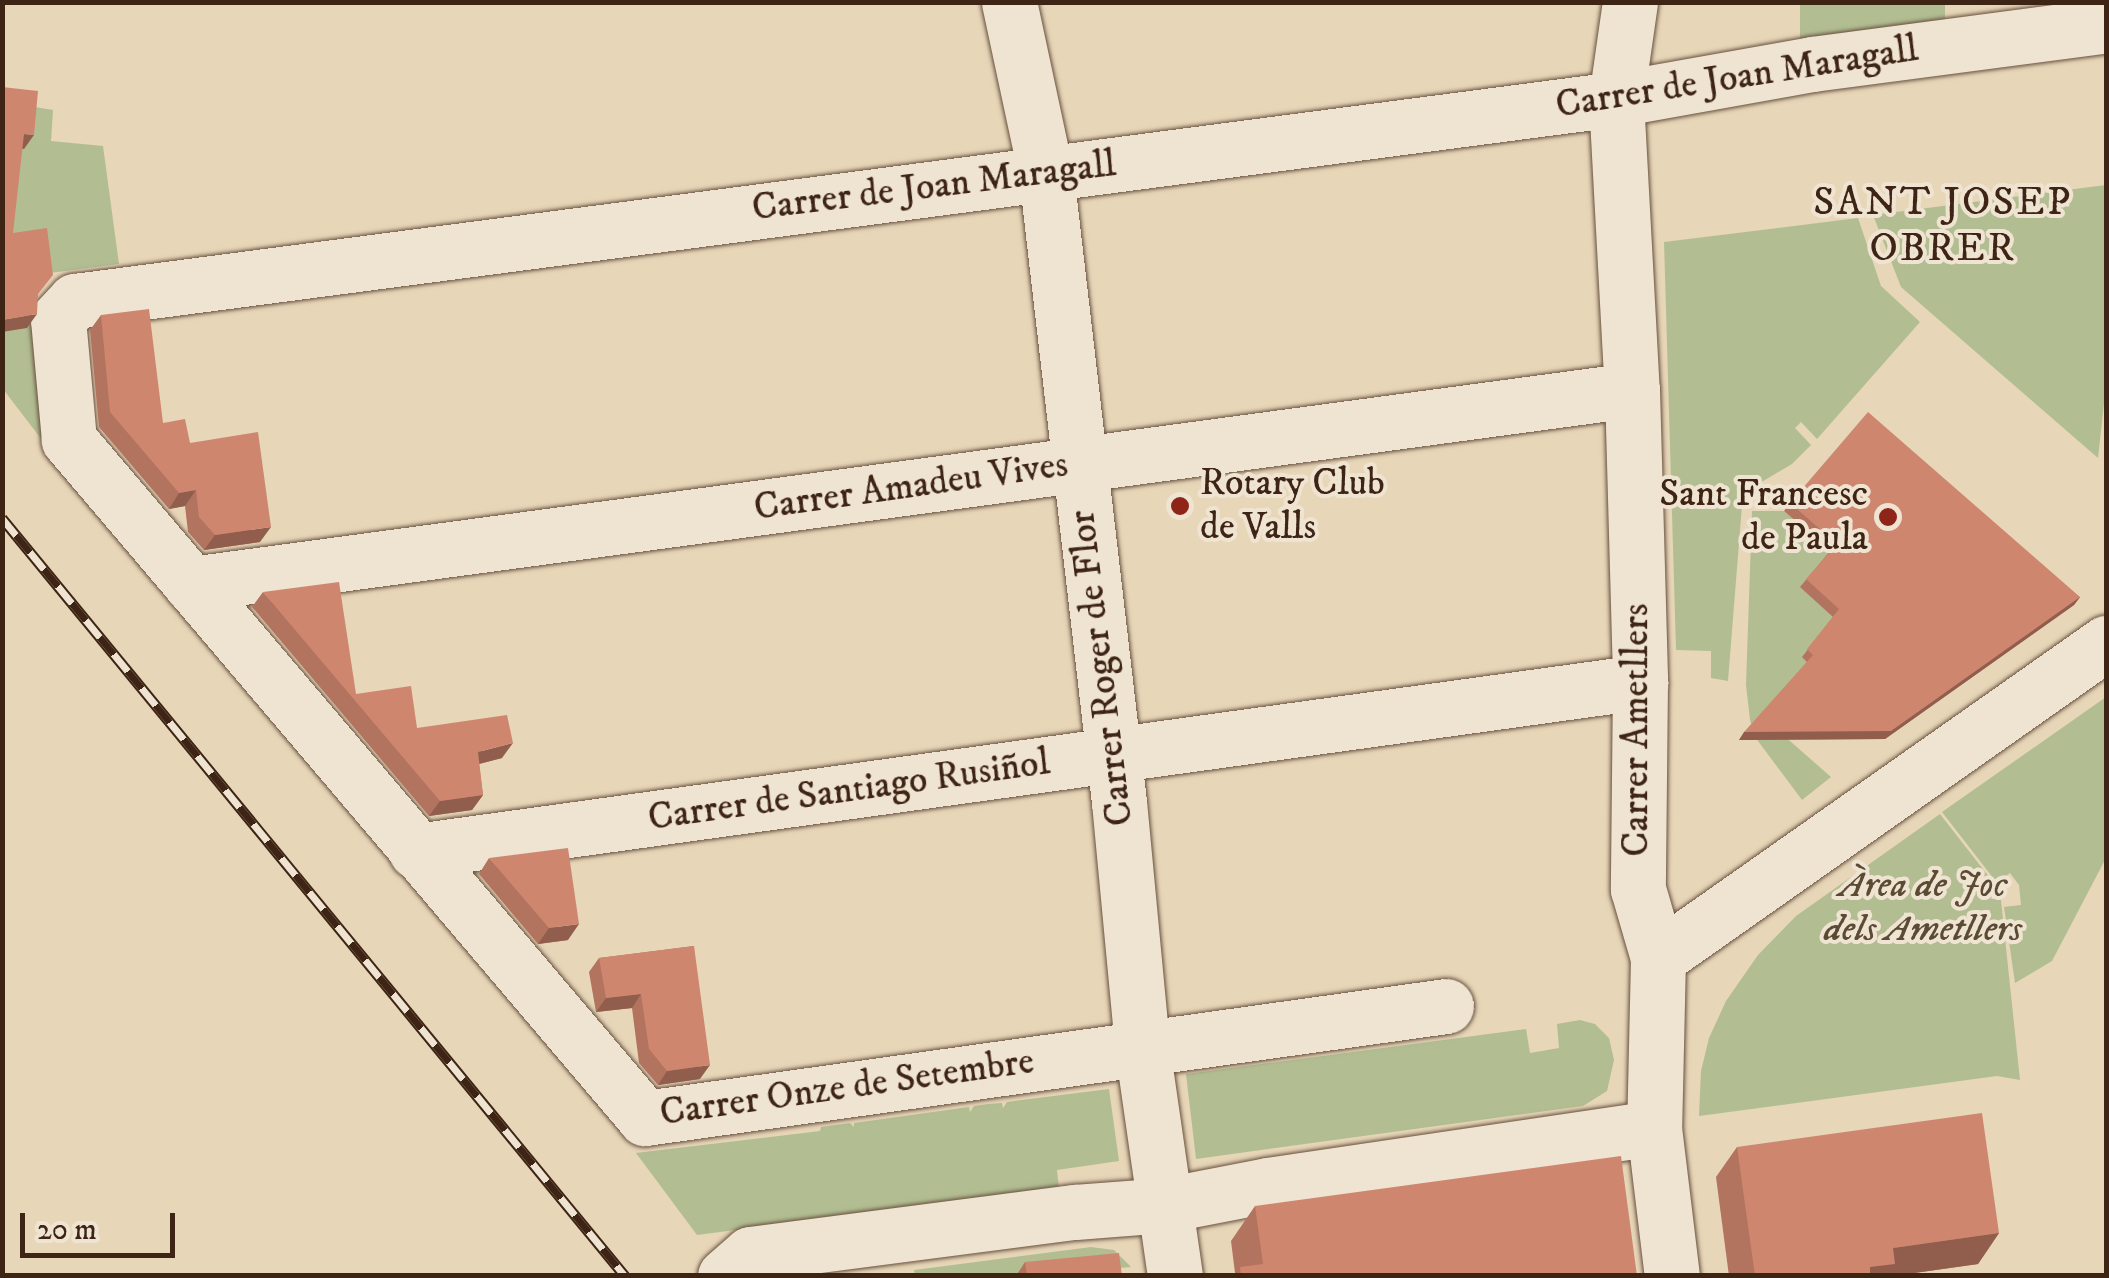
<!DOCTYPE html>
<meta charset="utf-8">
<style>
body{margin:0}
#map{position:relative;width:2109px;height:1278px;overflow:hidden;background:#e7d6b8;font-family:"IM FELL DW Pica",serif}
div>[style]{position:absolute}
.green>*{inset:0;background:#b2be92}
.roads{filter:drop-shadow(0 0 2px #68503e) drop-shadow(0 0 2px #68503e)}
.minor>*{height:55px;margin:-27.5px;padding:0 27.5px;transform-origin:27.5px;border-radius:27.5px;background:#efe4d1}
.rail>*{height:11px;margin-top:-5.5px;transform-origin:0;background:repeating-linear-gradient(90deg,#efe4d1 0 22px,#3e2415 0 44px);box-sizing:border-box;border-block:2px solid #3e2415}
.wall>*{inset:0;background:#b2735f}
.shaded-wall>*{inset:0;background:#915e4e}
.building>*{inset:0;background:#cf866f}
.dots>*{width:28px;height:28px;translate:-50% -50%;box-sizing:border-box;border:5px solid #efe4d1;border-radius:50%}
span{translate:-50% -50%;white-space:nowrap;text-align:center;line-height:1.15;-webkit-text-stroke:8px #efe4d1;paint-order:stroke}
.street-label{font-size:38px;color:#3e2415}
.poi-label{font-size:38px;color:#3e2415}
.left{translate:0 -50%;text-align:left}
.right{translate:-100% -50%;text-align:right}
.park-label{font-size:38px;color:#5b4a34;font-style:italic}
.neighbourhood-label{font-size:40px;color:#3e2415;letter-spacing:2.5px}
.frame{position:absolute;inset:0;border:5px solid #3e2415;pointer-events:none}
.scale{position:absolute;left:20px;top:1213px;width:155px;height:45px;box-sizing:border-box;border:5px solid #3e2415;border-top:0;padding-left:12px;font-size:30px;line-height:35px;white-space:nowrap;color:#3e2415;-webkit-text-stroke:8px #efe4d1;paint-order:stroke}
</style>
<div id="map">
<div class="green">
<div style="clip-path:polygon(1800px 3px,1945px 3px,1945px 23px,1800px 41px)"></div>
<div style="clip-path:polygon(29px 106px,53px 110px,51px 141px,103px 146px,119px 264px,42px 274px,3px 246px,2px 215px,15px 148px,24px 148px)"></div>
<div style="clip-path:polygon(2106px 185px,2106px 385px,2098px 458px,1901px 287px,1873px 215px)"></div>
<div style="clip-path:polygon(1858px 218px,1881px 286px,1920px 322px,1817px 439px,1801px 422px,1795px 428px,1811px 445px,1792px 464px,1743px 493px,1728px 681px,1711px 678px,1711px 651px,1676px 650px,1664px 242px)"></div>
<div style="clip-path:polygon(30px 275px,42px 440px,3px 389px,3px 279px)"></div>
<div style="clip-path:polygon(1752px 511px,1784px 511px,1831px 552px,1841px 624px,1765px 719px,1831px 777px,1802px 800px,1755px 737px,1750px 720px,1746px 685px)"></div>
<div style="clip-path:polygon(2106px 697px,2106px 858px,2052px 961px,2015px 983px,2004px 907px,2021px 905px,2019px 885px,2010px 873px,1997px 883px,1942px 812px)"></div>
<div style="clip-path:polygon(1940px 814px,2000px 891px,2020px 1080px,1997px 1076px,1699px 1116px,1701px 1071px,1709px 1038px,1726px 1001px,1758px 955px,1796px 916px)"></div>
<div style="clip-path:polygon(1580px 1020px,1595px 1024px,1609px 1038px,1614px 1060px,1607px 1091px,1583px 1106px,1196px 1159px,1186px 1074px,1526px 1029px,1530px 1053px,1559px 1048px,1557px 1024px)"></div>
<div style="clip-path:polygon(1109px 1089px,1119px 1161px,1057px 1170px,1059px 1188px,697px 1235px,636px 1153px,820px 1131px,821px 1127px,850px 1123px,854px 1127px,854px 1123px,969px 1107px,970px 1112px,974px 1106px,988px 1104px,1002px 1103px,1003px 1108px,1007px 1102px)"></div>
<div style="clip-path:polygon(1091px 1247px,1114px 1250px,1131px 1267px,1023px 1276px,915px 1275px,914px 1270px)"></div>
</div>
<div class="roads">
<div class="minor">
<div style="left:1009px;top:2px;width:176px;rotate:77.9deg"></div>
<div style="left:1046px;top:174px;width:632px;rotate:83.37deg"></div>
<div style="left:1119px;top:802px;width:246px;rotate:84.6deg"></div>
<div style="left:1142px;top:1047px;width:231px;rotate:81.8deg"></div>
<div style="left:1630px;top:2px;width:98px;rotate:98.2deg"></div>
<div style="left:1616px;top:99px;width:291px;rotate:86.9deg"></div>
<div style="left:1632px;top:390px;width:292px;rotate:88.4deg"></div>
<div style="left:1640px;top:682px;width:207px;rotate:90.6deg"></div>
<div style="left:1638px;top:889px;width:72px;rotate:73.8deg"></div>
<div style="left:1658px;top:958px;width:170px;rotate:91.3deg"></div>
<div style="left:1654px;top:1128px;width:149px;rotate:83.1deg"></div>
<div style="left:191px;top:584px;width:1454px;rotate:-7.67deg"></div>
<div style="left:416px;top:851px;width:1236px;rotate:-7.86deg"></div>
<div style="left:1658px;top:958px;width:548px;rotate:-35.11deg"></div>
<div style="left:1446px;top:1006px;width:809px;rotate:172.04deg"></div>
<div style="left:645px;top:1118px;width:890px;rotate:-130.35deg"></div>
<div style="left:69px;top:440px;width:121px;rotate:-95.2deg"></div>
<div style="left:58px;top:319px;width:25px;rotate:-47deg"></div>
<div style="left:75px;top:301px;width:1554px;rotate:-7.47deg"></div>
<div style="left:1616px;top:99px;width:199px;rotate:-10.1deg"></div>
<div style="left:1812px;top:64px;width:292px;rotate:-7.5deg"></div>
<div style="left:2102px;top:26px;width:24px;rotate:-88deg"></div>
<div style="left:725px;top:1276px;width:33px;rotate:-41deg"></div>
<div style="left:750px;top:1254px;width:328px;rotate:-7.4deg"></div>
<div style="left:1075px;top:1212px;width:90px;rotate:-4.4deg"></div>
<div style="left:1165px;top:1205px;width:105px;rotate:-11deg"></div>
<div style="left:1268px;top:1185px;width:390px;rotate:-8.4deg"></div>
</div>
</div>
<div class="rail">
<div style="left:2px;top:518px;width:981px;rotate:50.58deg"></div>
</div>
<div class="wall">
<div style="clip-path:polygon(101px 315px,163px 423px,190px 443px,260px 542px,204px 550px,188px 532px,185px 506px,169px 509px,99px 427px,90px 330px)"></div>
<div style="clip-path:polygon(1790px 503px,2080px 597px,2074px 605px,1885px 739px,1739px 740px,1807px 662px,1802px 657px,1833px 617px,1800px 587px,1830px 551px,1784px 511px)"></div>
<div style="clip-path:polygon(263px 592px,356px 694px,417px 728px,502px 758px,479px 764px,483px 795px,472px 810px,429px 816px,252px 607px)"></div>
<div style="clip-path:polygon(489px 858px,568px 940px,538px 944px,479px 874px)"></div>
<div style="clip-path:polygon(694px 946px,700px 1079px,658px 1085px,639px 1063px,632px 1008px,596px 1012px,589px 972px,599px 958px)"></div>
<div style="clip-path:polygon(1737px 1147px,1999px 1233px,1978px 1264px,1893px 1276px,1729px 1276px,1716px 1177px)"></div>
<div style="clip-path:polygon(1255px 1206px,1637px 1276px,1234px 1276px,1235px 1273px,1231px 1241px)"></div>
<div style="clip-path:polygon(1025px 1262px,1122px 1276px,1016px 1276px)"></div>
</div>
<div class="shaded-wall">
<div style="clip-path:polygon(24px 134px,34px 135px,24px 149px,15px 148px)"></div>
<div style="clip-path:polygon(37px 314px,27px 328px,2px 332px,2px 320px)"></div>
<div style="clip-path:polygon(196px 490px,185px 506px,169px 509px,179px 493px)"></div>
<div style="clip-path:polygon(271px 527px,260px 542px,204px 550px,215px 535px)"></div>
<div style="clip-path:polygon(2080px 597px,2074px 605px,1885px 739px,1739px 740px,1744px 732px)"></div>
<div style="clip-path:polygon(513px 743px,502px 758px,467px 767px,478px 752px)"></div>
<div style="clip-path:polygon(483px 795px,472px 810px,429px 816px,440px 801px)"></div>
<div style="clip-path:polygon(579px 924px,568px 940px,538px 944px,549px 928px)"></div>
<div style="clip-path:polygon(641px 994px,632px 1008px,596px 1012px,606px 998px)"></div>
<div style="clip-path:polygon(710px 1065px,700px 1079px,658px 1085px,667px 1071px)"></div>
<div style="clip-path:polygon(1999px 1233px,1978px 1264px,1893px 1276px,1864px 1276px,1870px 1267px,1893px 1248px)"></div>
</div>
<div class="building">
<div style="clip-path:polygon(2px 87px,38px 91px,34px 135px,24px 134px,13px 233px,47px 228px,53px 275px,38px 294px,37px 314px,2px 320px)"></div>
<div style="clip-path:polygon(149px 309px,163px 423px,185px 419px,190px 443px,258px 432px,271px 527px,215px 535px,199px 517px,196px 490px,179px 493px,110px 412px,101px 315px)"></div>
<div style="clip-path:polygon(1868px 412px,2080px 597px,1891px 731px,1744px 732px,1813px 655px,1807px 649px,1839px 609px,1806px 579px,1837px 544px,1790px 503px)"></div>
<div style="clip-path:polygon(339px 582px,356px 694px,411px 686px,417px 728px,507px 715px,513px 743px,478px 752px,483px 795px,440px 801px,263px 592px)"></div>
<div style="clip-path:polygon(568px 848px,579px 924px,549px 928px,489px 858px)"></div>
<div style="clip-path:polygon(694px 946px,710px 1065px,667px 1071px,649px 1049px,641px 994px,606px 998px,599px 958px)"></div>
<div style="clip-path:polygon(1982px 1113px,1999px 1233px,1893px 1248px,1895px 1264px,1870px 1267px,1870px 1276px,1755px 1276px,1737px 1147px)"></div>
<div style="clip-path:polygon(1621px 1156px,1637px 1276px,1241px 1276px,1240px 1267px,1263px 1264px,1255px 1206px)"></div>
<div style="clip-path:polygon(1119px 1253px,1122px 1276px,1027px 1276px,1025px 1262px)"></div>
</div>
<div class="dots">
<div style="left:1180px;top:506px;background:#8f2418"></div>
<div style="left:1888px;top:517px;background:#8f2418"></div>
</div>
<div class="street-label">
<span style="left:1737px;top:78px;rotate:-9deg">Carrer de Joan Maragall</span>
<span style="left:934px;top:187px;rotate:-7deg">Carrer de Joan Maragall</span>
<span style="left:911px;top:487px;rotate:-8deg">Carrer Amadeu Vives</span>
<span style="left:1102px;top:668px;rotate:-97deg">Carrer Roger de Flor</span>
<span style="left:1637px;top:730px;rotate:-90deg">Carrer Ametllers</span>
<span style="left:849px;top:791px;rotate:-8deg">Carrer de Santiago Rusiñol</span>
<span style="left:847px;top:1088px;rotate:-8deg">Carrer Onze de Setembre</span>
</div>
<div class="poi-label">
<span class="left" style="left:1200px;top:506px">Rotary Club<br>de Valls</span>
<span class="right" style="left:1868px;top:517px">Sant Francesc<br>de Paula</span>
</div>
<div class="park-label">
<span style="left:1923px;top:908px">Àrea de Joc<br>dels Ametllers</span>
</div>
<div class="neighbourhood-label">
<span style="left:1943px;top:226px">SANT JOSEP<br>OBRER</span>
</div>
<div class="frame"></div>
<div class="scale">20 m</div>
</div>
